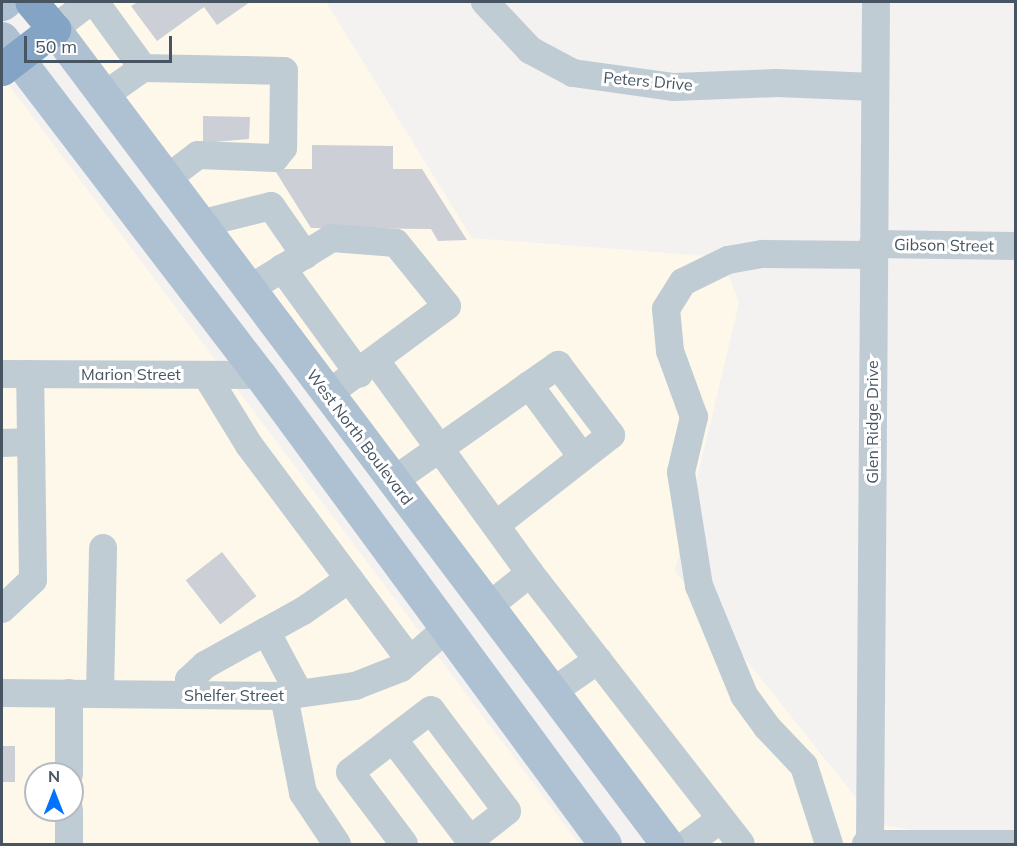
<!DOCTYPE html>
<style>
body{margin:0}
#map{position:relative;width:1017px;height:846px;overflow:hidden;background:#f4f1f1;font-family:Mulish,sans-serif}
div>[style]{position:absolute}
.commercial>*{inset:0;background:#fef8ea}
.building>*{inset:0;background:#ccd0d6;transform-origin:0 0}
.minor>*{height:28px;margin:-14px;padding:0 14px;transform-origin:14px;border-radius:14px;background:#c0ccd4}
.major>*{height:33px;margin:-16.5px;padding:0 16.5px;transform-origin:16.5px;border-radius:16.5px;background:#aec1d3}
.highway>*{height:33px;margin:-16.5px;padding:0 16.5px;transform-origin:16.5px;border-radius:16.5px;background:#83a4c5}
span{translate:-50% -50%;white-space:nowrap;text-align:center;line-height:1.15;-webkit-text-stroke:6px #fff;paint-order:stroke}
.street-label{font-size:16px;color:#465561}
.frame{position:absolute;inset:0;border:3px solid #465561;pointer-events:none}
.north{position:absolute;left:24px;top:762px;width:60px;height:60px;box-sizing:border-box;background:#fff;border:2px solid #b5bbc0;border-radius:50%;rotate:0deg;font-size:16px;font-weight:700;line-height:24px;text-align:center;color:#465561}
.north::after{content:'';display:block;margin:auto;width:21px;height:27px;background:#0373fc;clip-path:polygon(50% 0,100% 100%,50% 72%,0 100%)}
.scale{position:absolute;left:24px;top:36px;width:148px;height:27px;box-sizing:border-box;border:3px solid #465561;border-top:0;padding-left:8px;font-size:18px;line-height:21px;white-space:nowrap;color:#465561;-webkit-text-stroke:4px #fff;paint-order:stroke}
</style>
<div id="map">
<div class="commercial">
<div style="clip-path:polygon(45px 2px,326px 2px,472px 238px,722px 257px,739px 303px,675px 571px,877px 824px,995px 844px,680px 844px)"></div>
<div style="clip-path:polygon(evenodd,5px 80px,579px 844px,2px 844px,2px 82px,5px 80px,36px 774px,72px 774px,72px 810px,36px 810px,36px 774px)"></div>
</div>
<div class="building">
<div style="clip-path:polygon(138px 2px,250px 2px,217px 25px,204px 7px,157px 41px,131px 6px)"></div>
<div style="clip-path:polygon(203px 116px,250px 117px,249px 139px,203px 143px)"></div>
<div style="clip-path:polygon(312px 145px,393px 146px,393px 169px,422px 169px,467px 240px,438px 241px,431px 229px,311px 228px,274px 169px,312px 169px)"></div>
<div style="left:222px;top:552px;width:56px;height:46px;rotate:52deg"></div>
<div style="left:2px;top:746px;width:13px;height:36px"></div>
</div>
<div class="minor">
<div style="left:95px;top:2px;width:82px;rotate:54deg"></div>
<div style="left:485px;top:2px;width:66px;rotate:46.8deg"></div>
<div style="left:530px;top:50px;width:49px;rotate:28.1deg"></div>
<div style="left:573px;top:73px;width:102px;rotate:7.9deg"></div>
<div style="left:674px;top:87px;width:103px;rotate:-2.2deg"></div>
<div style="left:777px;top:83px;width:98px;rotate:2.3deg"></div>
<div style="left:54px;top:29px;width:44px;rotate:-37.6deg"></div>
<div style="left:102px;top:97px;width:50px;rotate:-35.3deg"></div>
<div style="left:143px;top:68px;width:141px;rotate:1.2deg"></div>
<div style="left:284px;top:71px;width:77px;rotate:90.7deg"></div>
<div style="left:283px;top:148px;width:13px;rotate:129deg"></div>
<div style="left:275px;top:158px;width:77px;rotate:-177.8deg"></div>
<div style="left:198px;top:155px;width:40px;rotate:143deg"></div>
<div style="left:199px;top:224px;width:74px;rotate:-14deg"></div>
<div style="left:271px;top:206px;width:60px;rotate:55.2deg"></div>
<div style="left:873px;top:244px;width:143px;rotate:0.8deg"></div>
<div style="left:282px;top:268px;width:131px;rotate:54deg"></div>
<div style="left:249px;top:289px;width:97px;rotate:-31.6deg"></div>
<div style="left:332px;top:238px;width:64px;rotate:4.5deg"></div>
<div style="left:396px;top:243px;width:81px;rotate:51deg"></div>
<div style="left:447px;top:306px;width:148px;rotate:143.5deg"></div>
<div style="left:376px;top:361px;width:262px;rotate:54deg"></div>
<div style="left:530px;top:573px;width:343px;rotate:52.1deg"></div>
<div style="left:2px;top:374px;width:258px;rotate:0.2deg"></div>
<div style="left:206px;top:375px;width:82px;rotate:58.4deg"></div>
<div style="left:249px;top:445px;width:269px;rotate:53.2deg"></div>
<div style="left:529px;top:385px;width:89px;rotate:53.6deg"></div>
<div style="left:2px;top:443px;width:29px;rotate:-2deg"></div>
<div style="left:393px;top:481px;width:202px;rotate:-35.1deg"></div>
<div style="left:558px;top:365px;width:88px;rotate:52.9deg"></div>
<div style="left:611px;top:435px;width:146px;rotate:142deg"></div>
<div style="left:488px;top:607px;width:54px;rotate:-39deg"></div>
<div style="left:2px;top:609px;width:42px;rotate:-43.1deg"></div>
<div style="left:33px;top:580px;width:206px;rotate:-90.8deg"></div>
<div style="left:266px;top:631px;width:70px;rotate:62deg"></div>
<div style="left:552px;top:692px;width:56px;rotate:-34.8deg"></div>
<div style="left:2px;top:693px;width:282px;rotate:0.6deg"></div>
<div style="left:284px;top:696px;width:72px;rotate:-8deg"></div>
<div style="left:355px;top:686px;width:49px;rotate:-21.4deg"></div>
<div style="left:401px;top:668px;width:61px;rotate:-41deg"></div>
<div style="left:100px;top:694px;width:146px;rotate:-88.8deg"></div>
<div style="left:190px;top:695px;width:15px;rotate:-94deg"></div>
<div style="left:189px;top:680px;width:22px;rotate:-43deg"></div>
<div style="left:205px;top:665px;width:112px;rotate:-28.9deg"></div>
<div style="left:303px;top:611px;width:56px;rotate:-34.8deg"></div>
<div style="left:284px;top:696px;width:99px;rotate:78.9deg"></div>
<div style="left:303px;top:793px;width:61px;rotate:56.3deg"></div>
<div style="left:393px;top:739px;width:54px;rotate:142.5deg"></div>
<div style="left:350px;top:772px;width:90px;rotate:53.1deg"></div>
<div style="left:69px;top:774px;width:81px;rotate:-90deg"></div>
<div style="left:870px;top:842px;width:840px;rotate:-89.59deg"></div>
<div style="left:69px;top:844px;width:34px;rotate:-90deg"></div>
<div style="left:469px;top:844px;width:4px;rotate:-76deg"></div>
<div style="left:470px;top:840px;width:47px;rotate:-38.1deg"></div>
<div style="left:507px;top:811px;width:126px;rotate:-127deg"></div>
<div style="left:431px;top:710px;width:48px;rotate:142.7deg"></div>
<div style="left:393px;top:739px;width:127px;rotate:52.7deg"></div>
<div style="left:687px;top:844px;width:42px;rotate:-36.3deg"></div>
<div style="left:829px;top:844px;width:82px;rotate:-107.8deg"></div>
<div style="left:804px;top:766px;width:54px;rotate:-133.5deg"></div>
<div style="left:767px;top:727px;width:39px;rotate:-126deg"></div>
<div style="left:744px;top:695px;width:118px;rotate:-112.4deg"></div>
<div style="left:699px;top:586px;width:115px;rotate:-99deg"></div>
<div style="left:681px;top:472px;width:57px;rotate:-76.7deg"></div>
<div style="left:694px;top:417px;width:70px;rotate:-110deg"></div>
<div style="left:670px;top:351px;width:42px;rotate:-95.4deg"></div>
<div style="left:666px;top:309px;width:32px;rotate:-58deg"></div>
<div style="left:683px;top:282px;width:50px;rotate:-26.1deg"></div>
<div style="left:728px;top:260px;width:36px;rotate:-10deg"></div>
<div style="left:763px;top:254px;width:110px;rotate:0.5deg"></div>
<div style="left:866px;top:844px;width:150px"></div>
</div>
<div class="major">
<div style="left:2px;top:4px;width:4px;rotate:-34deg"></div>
<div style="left:54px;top:29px;width:1020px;rotate:53.05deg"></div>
<div style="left:2px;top:38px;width:424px;rotate:52.6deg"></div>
<div style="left:260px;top:375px;width:582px;rotate:53.66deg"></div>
</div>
<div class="highway">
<div style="left:2px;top:69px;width:66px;rotate:-37.6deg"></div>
<div style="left:54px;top:29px;width:35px;rotate:-130deg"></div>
</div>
<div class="street-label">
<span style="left:648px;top:81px;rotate:5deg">Peters Drive</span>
<span style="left:944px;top:245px;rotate:1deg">Gibson Street</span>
<span style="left:131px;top:374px">Marion Street</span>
<span style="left:872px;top:422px;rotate:-90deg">Glen Ridge Drive</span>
<span style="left:360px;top:437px;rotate:53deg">West North Boulevard</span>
<span style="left:234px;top:695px">Shelfer Street</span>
</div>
<div class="frame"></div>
<div class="north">N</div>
<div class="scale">50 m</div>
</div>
